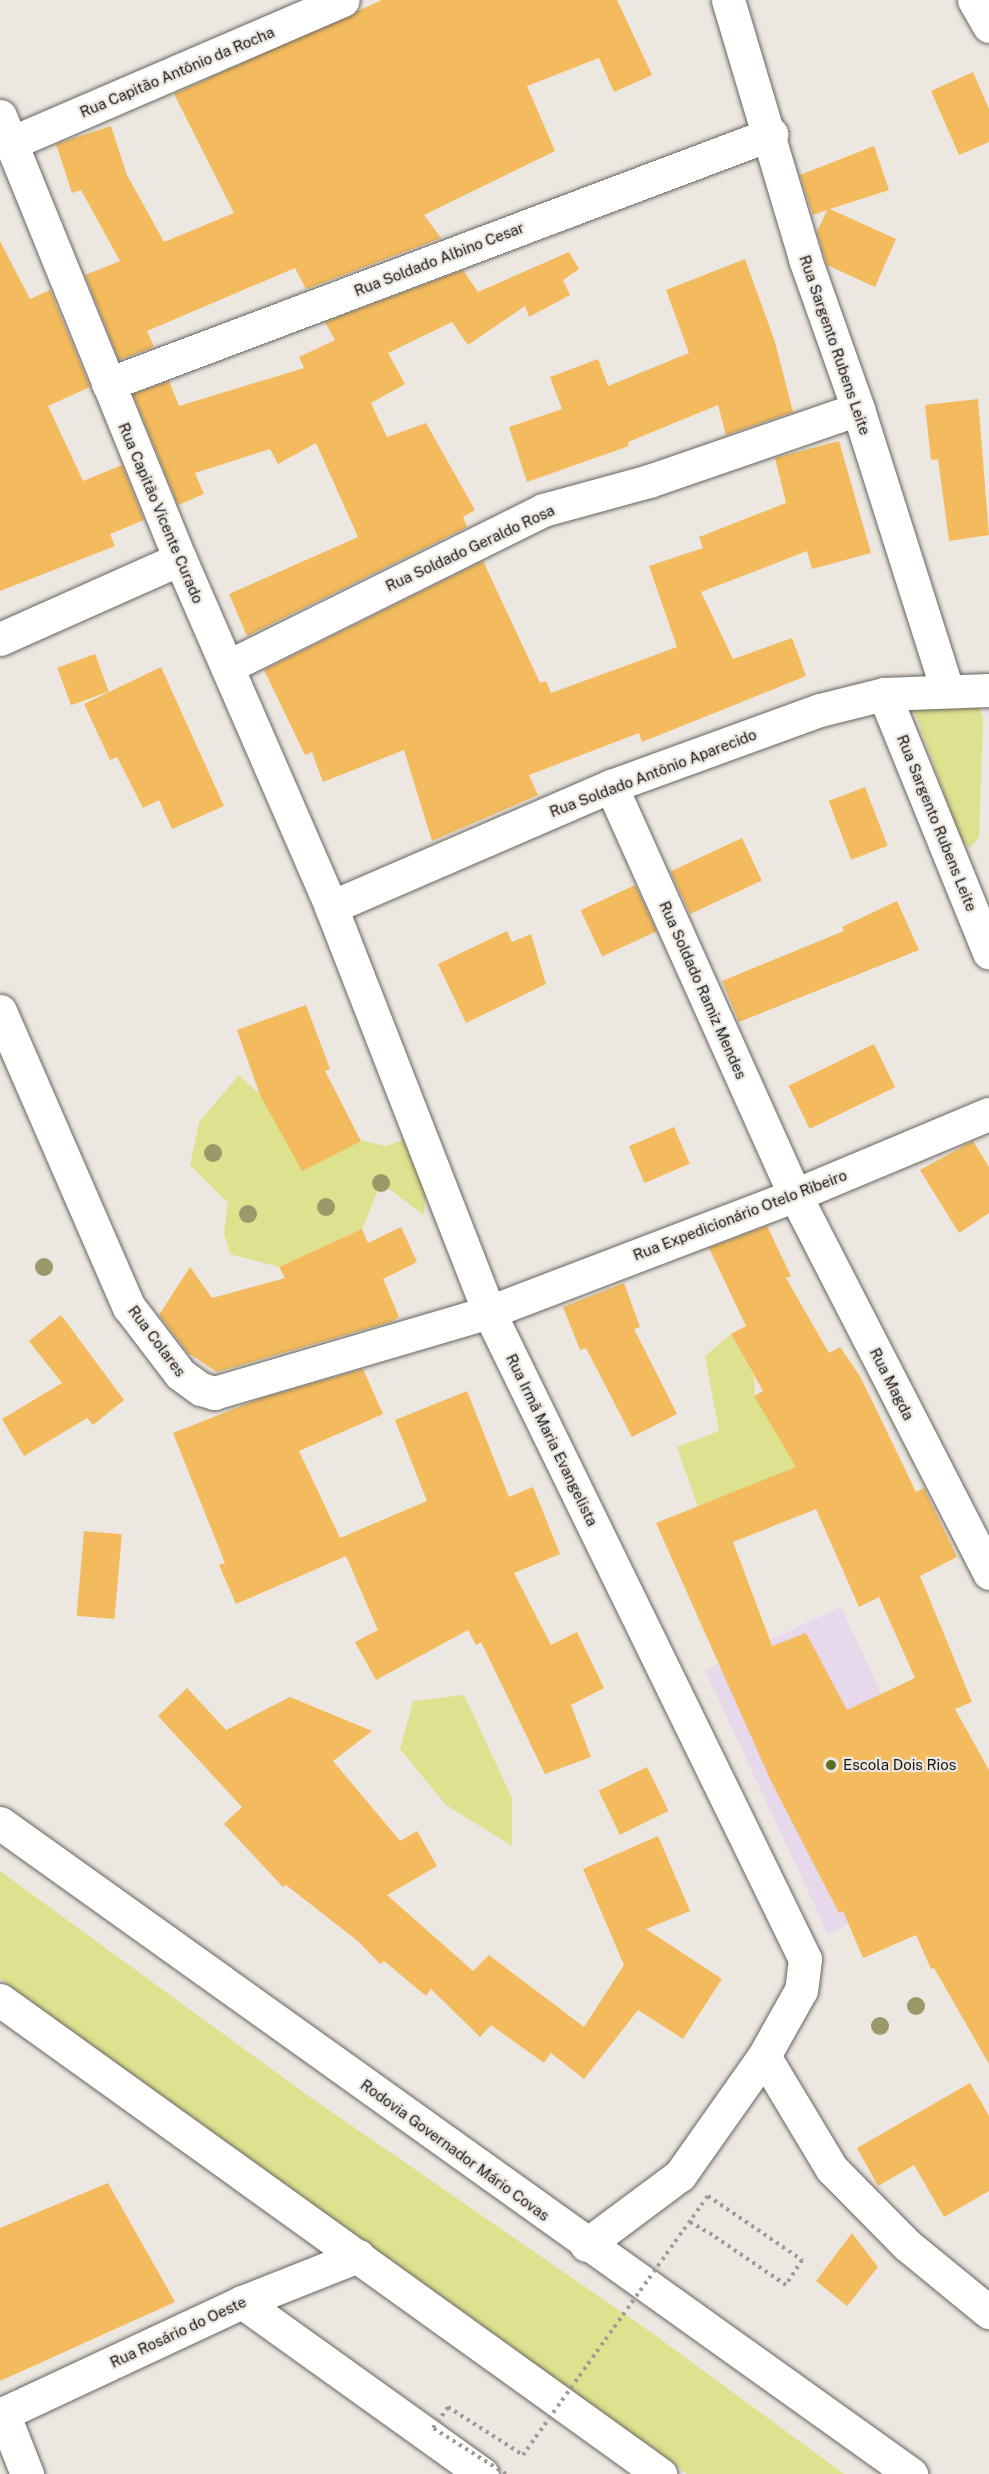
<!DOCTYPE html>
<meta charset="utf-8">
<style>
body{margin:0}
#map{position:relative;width:989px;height:2474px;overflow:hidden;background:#ece7e0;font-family:"Public Sans",sans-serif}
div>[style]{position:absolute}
.education>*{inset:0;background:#e7d8eb;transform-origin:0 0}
.green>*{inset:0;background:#dee18e}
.building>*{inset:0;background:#f3bb5d;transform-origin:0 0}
.path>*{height:4px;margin-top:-2px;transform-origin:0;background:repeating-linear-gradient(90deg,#9d9994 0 3px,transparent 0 7.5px)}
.roads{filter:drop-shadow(0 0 2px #68645e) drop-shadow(0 0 2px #68645e)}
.pedestrian>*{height:33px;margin:-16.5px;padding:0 16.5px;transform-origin:16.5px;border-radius:16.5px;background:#fff}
.minor>*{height:33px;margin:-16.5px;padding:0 16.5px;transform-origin:16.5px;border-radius:16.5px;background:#fff}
.trunk>*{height:33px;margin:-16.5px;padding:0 16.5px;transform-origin:16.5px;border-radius:16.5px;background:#fff}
.path-bridge>*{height:4px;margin-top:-2px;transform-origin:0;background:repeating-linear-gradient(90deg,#9d9994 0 3px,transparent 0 7.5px)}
.trees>*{width:18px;height:18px;margin:-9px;border-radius:50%;background:#9b9969}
.dots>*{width:16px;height:16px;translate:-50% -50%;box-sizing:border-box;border:3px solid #ece7e0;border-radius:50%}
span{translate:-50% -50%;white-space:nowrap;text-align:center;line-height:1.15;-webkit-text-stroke:4.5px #ece7e0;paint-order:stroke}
.street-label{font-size:15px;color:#1a1816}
.poi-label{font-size:15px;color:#1a1816}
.left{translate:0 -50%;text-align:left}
</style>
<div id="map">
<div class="education">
<div style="left:841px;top:1607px;width:291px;height:150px;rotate:65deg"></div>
</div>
<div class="green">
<div style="clip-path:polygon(979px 704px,983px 720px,979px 837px,970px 848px,961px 840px,915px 713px,917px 708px)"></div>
<div style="clip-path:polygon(239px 1075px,260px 1095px,277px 1122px,386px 1146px,406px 1139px,426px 1185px,424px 1215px,381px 1183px,362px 1229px,279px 1267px,230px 1254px,224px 1233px,228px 1203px,190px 1165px,199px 1122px)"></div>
<div style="clip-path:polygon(731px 1334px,754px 1376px,755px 1396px,782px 1443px,838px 1454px,698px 1507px,677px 1447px,719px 1431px,705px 1356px)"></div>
<div style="clip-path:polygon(464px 1695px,512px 1798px,512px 1846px,446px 1805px,400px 1749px,413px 1701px)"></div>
<div style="clip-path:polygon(0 1871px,307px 2095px,652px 2333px,844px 2474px,687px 2474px,0 1979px)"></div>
</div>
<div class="building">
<div style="clip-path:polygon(382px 0,617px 0,652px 75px,614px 92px,599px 58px,527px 86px,555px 151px,424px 215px,441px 238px,306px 289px,295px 268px,147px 331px,154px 347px,119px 360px,85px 275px,120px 261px,81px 190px,72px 193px,56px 144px,111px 126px,127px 175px,164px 242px,234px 213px,174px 94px)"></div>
<div style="clip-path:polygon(973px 72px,989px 109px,989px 142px,959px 155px,931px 91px)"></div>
<div style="clip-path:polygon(874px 146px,889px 190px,830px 209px,896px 239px,875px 287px,827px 265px,817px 232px,827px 210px,813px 215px,800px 175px)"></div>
<div style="clip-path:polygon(0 241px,30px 299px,50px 290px,90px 387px,48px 406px,83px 481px,122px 465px,144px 520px,110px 534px,115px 546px,0 591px)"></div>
<div style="clip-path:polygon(569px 252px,579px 269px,563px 280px,570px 295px,529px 317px,525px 306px,468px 345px,452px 322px,388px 353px,405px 384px,371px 403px,387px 437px,426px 423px,475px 510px,463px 517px,467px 527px,247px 636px,229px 594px,358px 537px,316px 443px,278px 464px,270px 449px,195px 473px,204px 494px,178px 505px,133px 394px,169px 381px,179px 406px,304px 368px,299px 357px,335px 340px,325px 322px,463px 270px,478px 292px)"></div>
<div style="clip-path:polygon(745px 259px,775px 342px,793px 412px,726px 435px,718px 405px,628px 442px,629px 446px,527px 482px,509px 427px,562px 409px,550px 377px,598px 359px,608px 386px,689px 353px,666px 290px)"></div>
<div style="clip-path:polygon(978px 399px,989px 535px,949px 541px,938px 459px,931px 460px,925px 405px)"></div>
<div style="clip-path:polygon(839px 441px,871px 553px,812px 569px,807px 551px,701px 592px,733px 659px,792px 638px,806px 676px,642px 742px,639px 733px,529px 775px,538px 795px,432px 841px,404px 750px,323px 782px,312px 752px,305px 755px,264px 670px,483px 561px,540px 683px,546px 681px,551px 693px,677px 647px,649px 566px,703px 548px,699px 537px,786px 503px,775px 458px)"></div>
<div style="left:95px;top:654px;width:40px;height:40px;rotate:70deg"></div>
<div style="clip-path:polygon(161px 667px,224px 806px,172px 829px,159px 800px,143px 808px,117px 757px,110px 760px,84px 704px)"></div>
<div style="left:865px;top:787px;width:63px;height:39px;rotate:69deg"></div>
<div style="left:742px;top:838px;width:47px;height:79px;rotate:65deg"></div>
<div style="left:635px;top:885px;width:51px;height:60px;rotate:65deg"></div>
<div style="clip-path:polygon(897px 901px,919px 950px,739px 1022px,722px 981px,844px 931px,842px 927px)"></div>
<div style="clip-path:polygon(507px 931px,512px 942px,531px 934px,546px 984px,466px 1023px,438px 964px)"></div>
<div style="clip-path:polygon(306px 1005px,330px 1069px,325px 1071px,361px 1141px,302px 1171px,260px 1095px,237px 1030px)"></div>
<div style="left:874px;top:1044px;width:48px;height:95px;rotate:64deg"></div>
<div style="left:674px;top:1127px;width:40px;height:49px;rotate:67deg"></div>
<div style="clip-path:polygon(973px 1141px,989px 1167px,989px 1213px,959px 1233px,920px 1170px)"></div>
<div style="clip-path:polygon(evenodd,767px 1226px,791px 1276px,786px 1278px,829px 1353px,840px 1347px,861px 1378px,916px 1492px,924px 1488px,957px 1557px,920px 1576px,972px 1702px,955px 1709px,989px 1770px,989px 2064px,934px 1968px,931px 1969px,916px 1935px,863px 1958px,843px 1911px,839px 1913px,771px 1781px,656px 1523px,796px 1467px,754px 1396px,763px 1391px,731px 1334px,746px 1326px,709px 1248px,767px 1226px,816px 1509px,859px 1607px,879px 1597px,915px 1678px,847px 1710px,806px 1633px,772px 1646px,733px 1542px,816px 1509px)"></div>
<div style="clip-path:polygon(401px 1227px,417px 1262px,383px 1279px,399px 1317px,390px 1322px,217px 1372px,188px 1353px,159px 1315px,190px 1267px,212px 1298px,285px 1278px,279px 1267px,362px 1229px,368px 1243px)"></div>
<div style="clip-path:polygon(624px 1283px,640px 1327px,634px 1329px,677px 1414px,632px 1437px,586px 1348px,580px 1350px,563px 1307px)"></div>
<div style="clip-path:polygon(61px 1315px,124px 1400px,93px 1425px,87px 1418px,24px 1456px,2px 1419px,62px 1383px,29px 1341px)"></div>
<div style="clip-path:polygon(363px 1369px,383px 1414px,299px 1451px,340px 1538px,427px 1501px,395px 1420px,467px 1391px,509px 1497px,533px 1487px,560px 1554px,514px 1573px,551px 1645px,577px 1632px,604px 1688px,571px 1705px,591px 1757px,545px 1774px,481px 1642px,476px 1645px,468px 1630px,376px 1680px,355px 1642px,378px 1630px,346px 1556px,236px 1604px,219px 1565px,225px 1563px,173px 1433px,259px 1399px)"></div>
<div style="left:84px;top:1531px;width:38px;height:85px;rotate:5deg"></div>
<div style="clip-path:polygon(187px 1688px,226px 1730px,290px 1697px,372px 1731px,333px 1761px,400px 1841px,417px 1831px,437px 1866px,387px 1895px,473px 1971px,489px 1955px,584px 2027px,624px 1965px,583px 1869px,658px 1836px,690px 1911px,646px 1929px,722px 1979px,683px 2039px,638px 2010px,584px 2079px,551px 2053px,544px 2063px,491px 2025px,480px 2037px,431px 1989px,426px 1996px,384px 1961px,380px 1964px,359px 1942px,286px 1885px,283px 1887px,224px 1824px,242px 1807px,158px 1716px)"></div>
<div style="left:647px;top:1767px;width:49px;height:54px;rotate:64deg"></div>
<div style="clip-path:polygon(970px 2083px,989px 2116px,989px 2191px,944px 2217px,914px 2165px,878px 2186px,857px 2148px)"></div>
<div style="clip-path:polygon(108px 2183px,175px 2302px,0 2381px,0 2228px)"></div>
<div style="clip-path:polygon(852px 2233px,878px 2267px,847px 2306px,816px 2281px)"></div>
</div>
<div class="path">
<div style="left:690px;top:2222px;width:28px;rotate:30deg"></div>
</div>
<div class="roads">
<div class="pedestrian">
<div style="left:974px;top:0;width:30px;rotate:60deg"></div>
</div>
<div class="minor">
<div style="left:728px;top:0;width:270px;rotate:73.4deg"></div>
<div style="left:805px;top:259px;width:159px;rotate:70.5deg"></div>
<div style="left:858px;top:409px;width:294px;rotate:72.4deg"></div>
<div style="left:0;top:116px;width:478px;rotate:67.9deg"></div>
<div style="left:180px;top:559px;width:379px;rotate:66.5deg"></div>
<div style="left:331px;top:907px;width:435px;rotate:68.7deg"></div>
<div style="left:489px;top:1312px;width:720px;rotate:63.97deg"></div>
<div style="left:805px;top:1959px;width:31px;rotate:97deg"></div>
<div style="left:801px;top:1990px;width:76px;rotate:119.3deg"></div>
<div style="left:764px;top:2056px;width:146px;rotate:125.2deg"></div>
<div style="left:680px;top:2175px;width:117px;rotate:143.3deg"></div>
<div style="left:11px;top:143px;width:361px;rotate:-23.3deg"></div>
<div style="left:108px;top:384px;width:709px;rotate:-20.66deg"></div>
<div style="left:0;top:639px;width:197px;rotate:-24deg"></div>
<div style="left:227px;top:667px;width:353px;rotate:-26.4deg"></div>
<div style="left:543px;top:510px;width:110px;rotate:-15.3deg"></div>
<div style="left:649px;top:481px;width:221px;rotate:-19deg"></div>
<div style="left:884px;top:694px;width:279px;rotate:67.9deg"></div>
<div style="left:611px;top:786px;width:448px;rotate:65.8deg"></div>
<div style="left:795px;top:1195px;width:425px;rotate:62.8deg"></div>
<div style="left:331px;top:907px;width:305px;rotate:-23.4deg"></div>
<div style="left:611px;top:786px;width:222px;rotate:-20deg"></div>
<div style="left:820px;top:710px;width:66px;rotate:-14deg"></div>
<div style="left:884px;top:694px;width:105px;rotate:-2.2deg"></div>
<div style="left:0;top:1011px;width:323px;rotate:66.5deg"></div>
<div style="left:129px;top:1307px;width:84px;rotate:52.7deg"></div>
<div style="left:180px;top:1374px;width:26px;rotate:36deg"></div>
<div style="left:201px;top:1389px;width:14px;rotate:17deg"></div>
<div style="left:214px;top:1393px;width:287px;rotate:-16.4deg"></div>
<div style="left:489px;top:1312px;width:328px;rotate:-20.9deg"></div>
<div style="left:795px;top:1195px;width:210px;rotate:-22.7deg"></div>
<div style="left:764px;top:2056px;width:132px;rotate:59deg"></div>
<div style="left:832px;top:2169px;width:107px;rotate:45.4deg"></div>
<div style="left:907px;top:2245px;width:106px;rotate:39.3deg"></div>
<div style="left:242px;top:2302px;width:295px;rotate:35.6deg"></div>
<div style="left:3px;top:2413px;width:66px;rotate:68.5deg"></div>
<div style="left:0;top:2415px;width:267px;rotate:-25deg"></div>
<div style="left:242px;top:2302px;width:125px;rotate:-21.6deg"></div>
</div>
<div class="trunk">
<div style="left:0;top:1823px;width:1120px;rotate:35.55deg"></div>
<div style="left:0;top:2000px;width:813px;rotate:35.69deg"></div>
</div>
</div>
<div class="path-bridge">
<div style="left:506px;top:2474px;width:86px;rotate:-147.8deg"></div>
<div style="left:433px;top:2428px;width:26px;rotate:-54deg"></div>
<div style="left:448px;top:2407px;width:89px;rotate:32.6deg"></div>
<div style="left:523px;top:2455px;width:318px;rotate:-54.5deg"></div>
<div style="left:708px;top:2196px;width:114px;rotate:34.2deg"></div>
<div style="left:802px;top:2260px;width:30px;rotate:123deg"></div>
<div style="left:786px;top:2285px;width:87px;rotate:-145.8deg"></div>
</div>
<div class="trees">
<div style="left:213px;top:1153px"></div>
<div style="left:381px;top:1183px"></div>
<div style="left:326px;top:1207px"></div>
<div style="left:248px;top:1214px"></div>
<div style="left:44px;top:1267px"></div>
<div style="left:916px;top:2006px"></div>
<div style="left:880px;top:2026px"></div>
</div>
<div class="dots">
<div style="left:831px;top:1765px;background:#577124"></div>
</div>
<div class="street-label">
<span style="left:177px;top:72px;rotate:-23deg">Rua Capitão Antônio da Rocha</span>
<span style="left:439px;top:259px;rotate:-21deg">Rua Soldado Albino Cesar</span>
<span style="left:835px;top:345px;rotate:71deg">Rua Sargento Rubens Leite</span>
<span style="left:161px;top:513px;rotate:67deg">Rua Capitão Vicente Curado</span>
<span style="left:470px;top:548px;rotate:-25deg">Rua Soldado Geraldo Rosa</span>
<span style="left:653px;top:773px;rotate:-21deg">Rua Soldado Antônio Aparecido</span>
<span style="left:937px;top:823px;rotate:68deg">Rua Sargento Rubens Leite</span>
<span style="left:703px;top:990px;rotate:66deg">Rua Soldado Ramiz Mendes</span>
<span style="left:740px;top:1215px;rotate:-21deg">Rua Expedicionário Otelo Ribeiro</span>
<span style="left:157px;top:1341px;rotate:53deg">Rua Colares</span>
<span style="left:892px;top:1384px;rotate:63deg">Rua Magda</span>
<span style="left:552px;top:1440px;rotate:64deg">Rua Irmã Maria Evangelista</span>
<span style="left:455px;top:2150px;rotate:36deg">Rodovia Governador Mário Covas</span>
<span style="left:178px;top:2332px;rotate:-25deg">Rua Rosário do Oeste</span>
</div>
<div class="poi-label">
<span class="left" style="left:843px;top:1765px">Escola Dois Rios</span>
</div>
</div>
